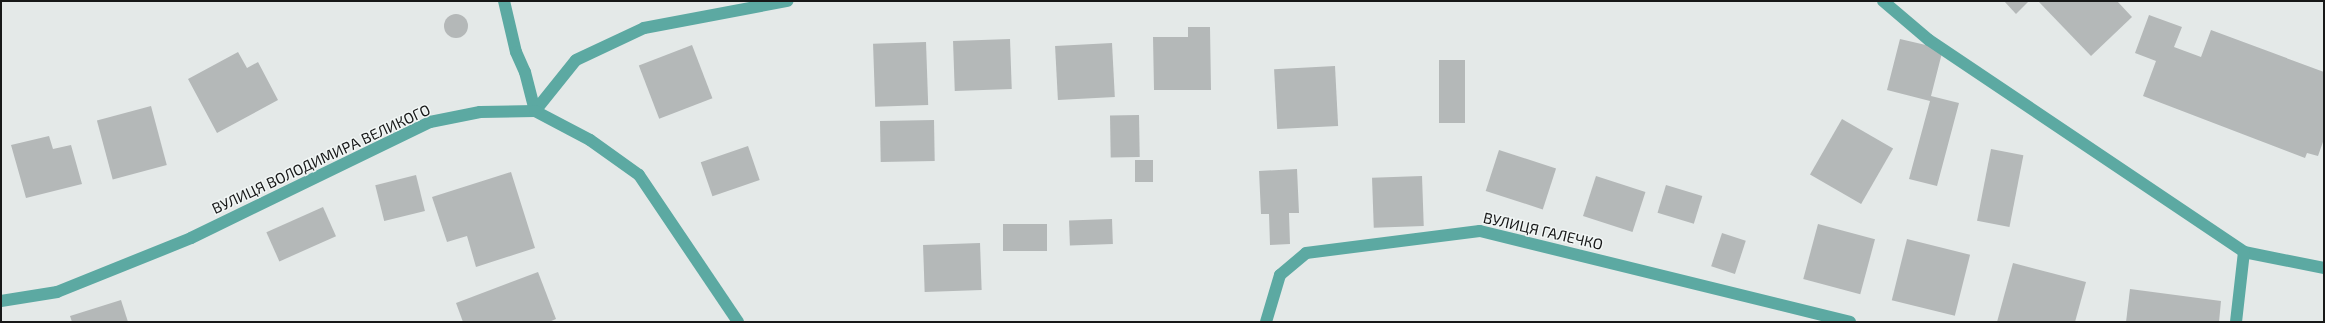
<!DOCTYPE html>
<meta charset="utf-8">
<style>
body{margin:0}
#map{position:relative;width:2325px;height:323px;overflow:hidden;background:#e4e9e8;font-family:"Exo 2",sans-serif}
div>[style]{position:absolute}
.building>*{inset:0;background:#b4b8b8;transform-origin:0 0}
.round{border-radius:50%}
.minor>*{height:12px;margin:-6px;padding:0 6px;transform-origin:6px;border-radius:6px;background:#5ca9a2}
span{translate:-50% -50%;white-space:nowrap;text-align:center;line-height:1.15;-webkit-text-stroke:3px #f1f6f5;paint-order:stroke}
.street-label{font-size:15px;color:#171818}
.frame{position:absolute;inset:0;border:2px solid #171818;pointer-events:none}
</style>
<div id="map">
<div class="building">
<div style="clip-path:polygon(2004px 1px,2029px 1px,2016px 14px)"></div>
<div style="clip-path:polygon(2038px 1px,2117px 1px,2132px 17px,2091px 56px)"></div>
<div class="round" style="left:444px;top:14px;width:24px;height:24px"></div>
<div style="clip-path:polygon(2149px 15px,2182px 27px,2174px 47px,2201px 57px,2211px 30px,2324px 72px,2324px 139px,2318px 156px,2307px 153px,2305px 158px,2143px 96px,2156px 61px,2135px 53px)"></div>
<div style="clip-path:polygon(1188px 27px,1210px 27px,1211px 90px,1154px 90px,1153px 37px,1188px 37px)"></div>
<div style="left:1010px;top:39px;width:50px;height:57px;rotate:88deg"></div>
<div style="clip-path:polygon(1900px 39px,1943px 49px,1931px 96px,1959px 103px,1937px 186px,1909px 179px,1930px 101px,1887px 90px)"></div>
<div style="left:926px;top:42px;width:63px;height:53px;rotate:88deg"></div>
<div style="left:1112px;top:43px;width:54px;height:57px;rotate:87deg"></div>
<div style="left:692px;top:45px;width:57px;height:57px;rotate:69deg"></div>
<div style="clip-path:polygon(238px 52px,247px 68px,258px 62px,278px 100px,217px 133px,188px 79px)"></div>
<div style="left:1439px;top:60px;width:26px;height:63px"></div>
<div style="left:1335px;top:66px;width:60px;height:61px;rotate:87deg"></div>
<div style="left:151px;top:106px;width:61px;height:56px;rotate:75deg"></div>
<div style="left:1139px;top:115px;width:42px;height:29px;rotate:89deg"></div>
<div style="left:1842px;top:119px;width:59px;height:64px;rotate:30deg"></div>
<div style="left:934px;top:120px;width:41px;height:54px;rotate:89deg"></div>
<div style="clip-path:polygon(49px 136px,53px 149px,71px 145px,82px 184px,26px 198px,11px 145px)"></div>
<div style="left:748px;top:146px;width:36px;height:50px;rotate:71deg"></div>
<div style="left:1991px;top:149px;width:33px;height:73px;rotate:11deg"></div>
<div style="left:1499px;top:150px;width:60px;height:43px;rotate:18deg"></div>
<div style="left:1135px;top:160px;width:18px;height:22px"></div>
<div style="clip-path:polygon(1297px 169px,1299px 213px,1289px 213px,1290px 244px,1270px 245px,1269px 214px,1261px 214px,1259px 171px)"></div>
<div style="clip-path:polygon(511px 172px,535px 248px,476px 267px,467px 236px,447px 242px,432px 197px)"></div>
<div style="left:416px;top:175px;width:37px;height:42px;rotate:76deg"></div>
<div style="left:1422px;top:176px;width:50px;height:50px;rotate:88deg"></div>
<div style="left:1596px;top:176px;width:52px;height:42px;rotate:18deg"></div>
<div style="left:1666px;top:185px;width:38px;height:29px;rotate:17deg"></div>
<div style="left:323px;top:207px;width:32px;height:62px;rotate:66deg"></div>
<div style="left:1112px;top:219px;width:25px;height:43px;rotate:88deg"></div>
<div style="left:1047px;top:224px;width:27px;height:44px;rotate:90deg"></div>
<div style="left:1818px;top:224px;width:59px;height:57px;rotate:15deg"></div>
<div style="left:1722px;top:233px;width:25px;height:35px;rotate:18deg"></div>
<div style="left:1907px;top:239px;width:65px;height:63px;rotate:14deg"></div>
<div style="left:980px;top:243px;width:47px;height:57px;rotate:88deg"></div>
<div style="clip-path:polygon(2013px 263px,2086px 282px,2075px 322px,1997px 322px)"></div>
<div style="clip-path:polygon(538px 272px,556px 319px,549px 322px,463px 322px,456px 303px)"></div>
<div style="clip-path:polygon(2130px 289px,2221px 301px,2219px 322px,2126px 322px)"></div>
<div style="clip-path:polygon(121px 300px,128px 322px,72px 322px,70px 316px)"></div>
</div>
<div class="minor">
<div style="left:504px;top:1px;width:52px;rotate:76.8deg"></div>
<div style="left:516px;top:52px;width:22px;rotate:66deg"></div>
<div style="left:525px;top:72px;width:40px;rotate:75.6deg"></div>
<div style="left:1883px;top:1px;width:60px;rotate:40.3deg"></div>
<div style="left:1929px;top:40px;width:380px;rotate:33.9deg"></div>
<div style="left:2244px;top:252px;width:82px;rotate:11.3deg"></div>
<div style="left:535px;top:111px;width:65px;rotate:-51.2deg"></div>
<div style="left:576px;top:60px;width:75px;rotate:-25.2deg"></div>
<div style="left:644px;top:28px;width:146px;rotate:-10.7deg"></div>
<div style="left:1px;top:301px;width:57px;rotate:-9.1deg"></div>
<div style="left:57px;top:292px;width:144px;rotate:-21.9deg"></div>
<div style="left:191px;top:238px;width:266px;rotate:-25.9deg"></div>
<div style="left:430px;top:122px;width:51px;rotate:-11.3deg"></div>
<div style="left:480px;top:112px;width:55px;rotate:-1deg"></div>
<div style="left:535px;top:111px;width:62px;rotate:27.8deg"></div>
<div style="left:590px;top:140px;width:60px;rotate:35.5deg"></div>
<div style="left:639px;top:175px;width:177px;rotate:56deg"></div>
<div style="left:1266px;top:322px;width:49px;rotate:-73.4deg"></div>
<div style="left:1280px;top:275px;width:34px;rotate:-40deg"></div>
<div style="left:1306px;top:253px;width:175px;rotate:-7.2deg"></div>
<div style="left:1480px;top:231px;width:381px;rotate:13.8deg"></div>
<div style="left:2236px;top:322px;width:70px;rotate:-83.5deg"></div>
</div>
<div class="street-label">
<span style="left:321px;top:159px;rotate:-25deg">ВУЛИЦЯ ВОЛОДИМИРА ВЕЛИКОГО</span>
<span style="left:1543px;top:231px;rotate:13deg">ВУЛИЦЯ ГАЛЕЧКО</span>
</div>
<div class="frame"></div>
</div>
